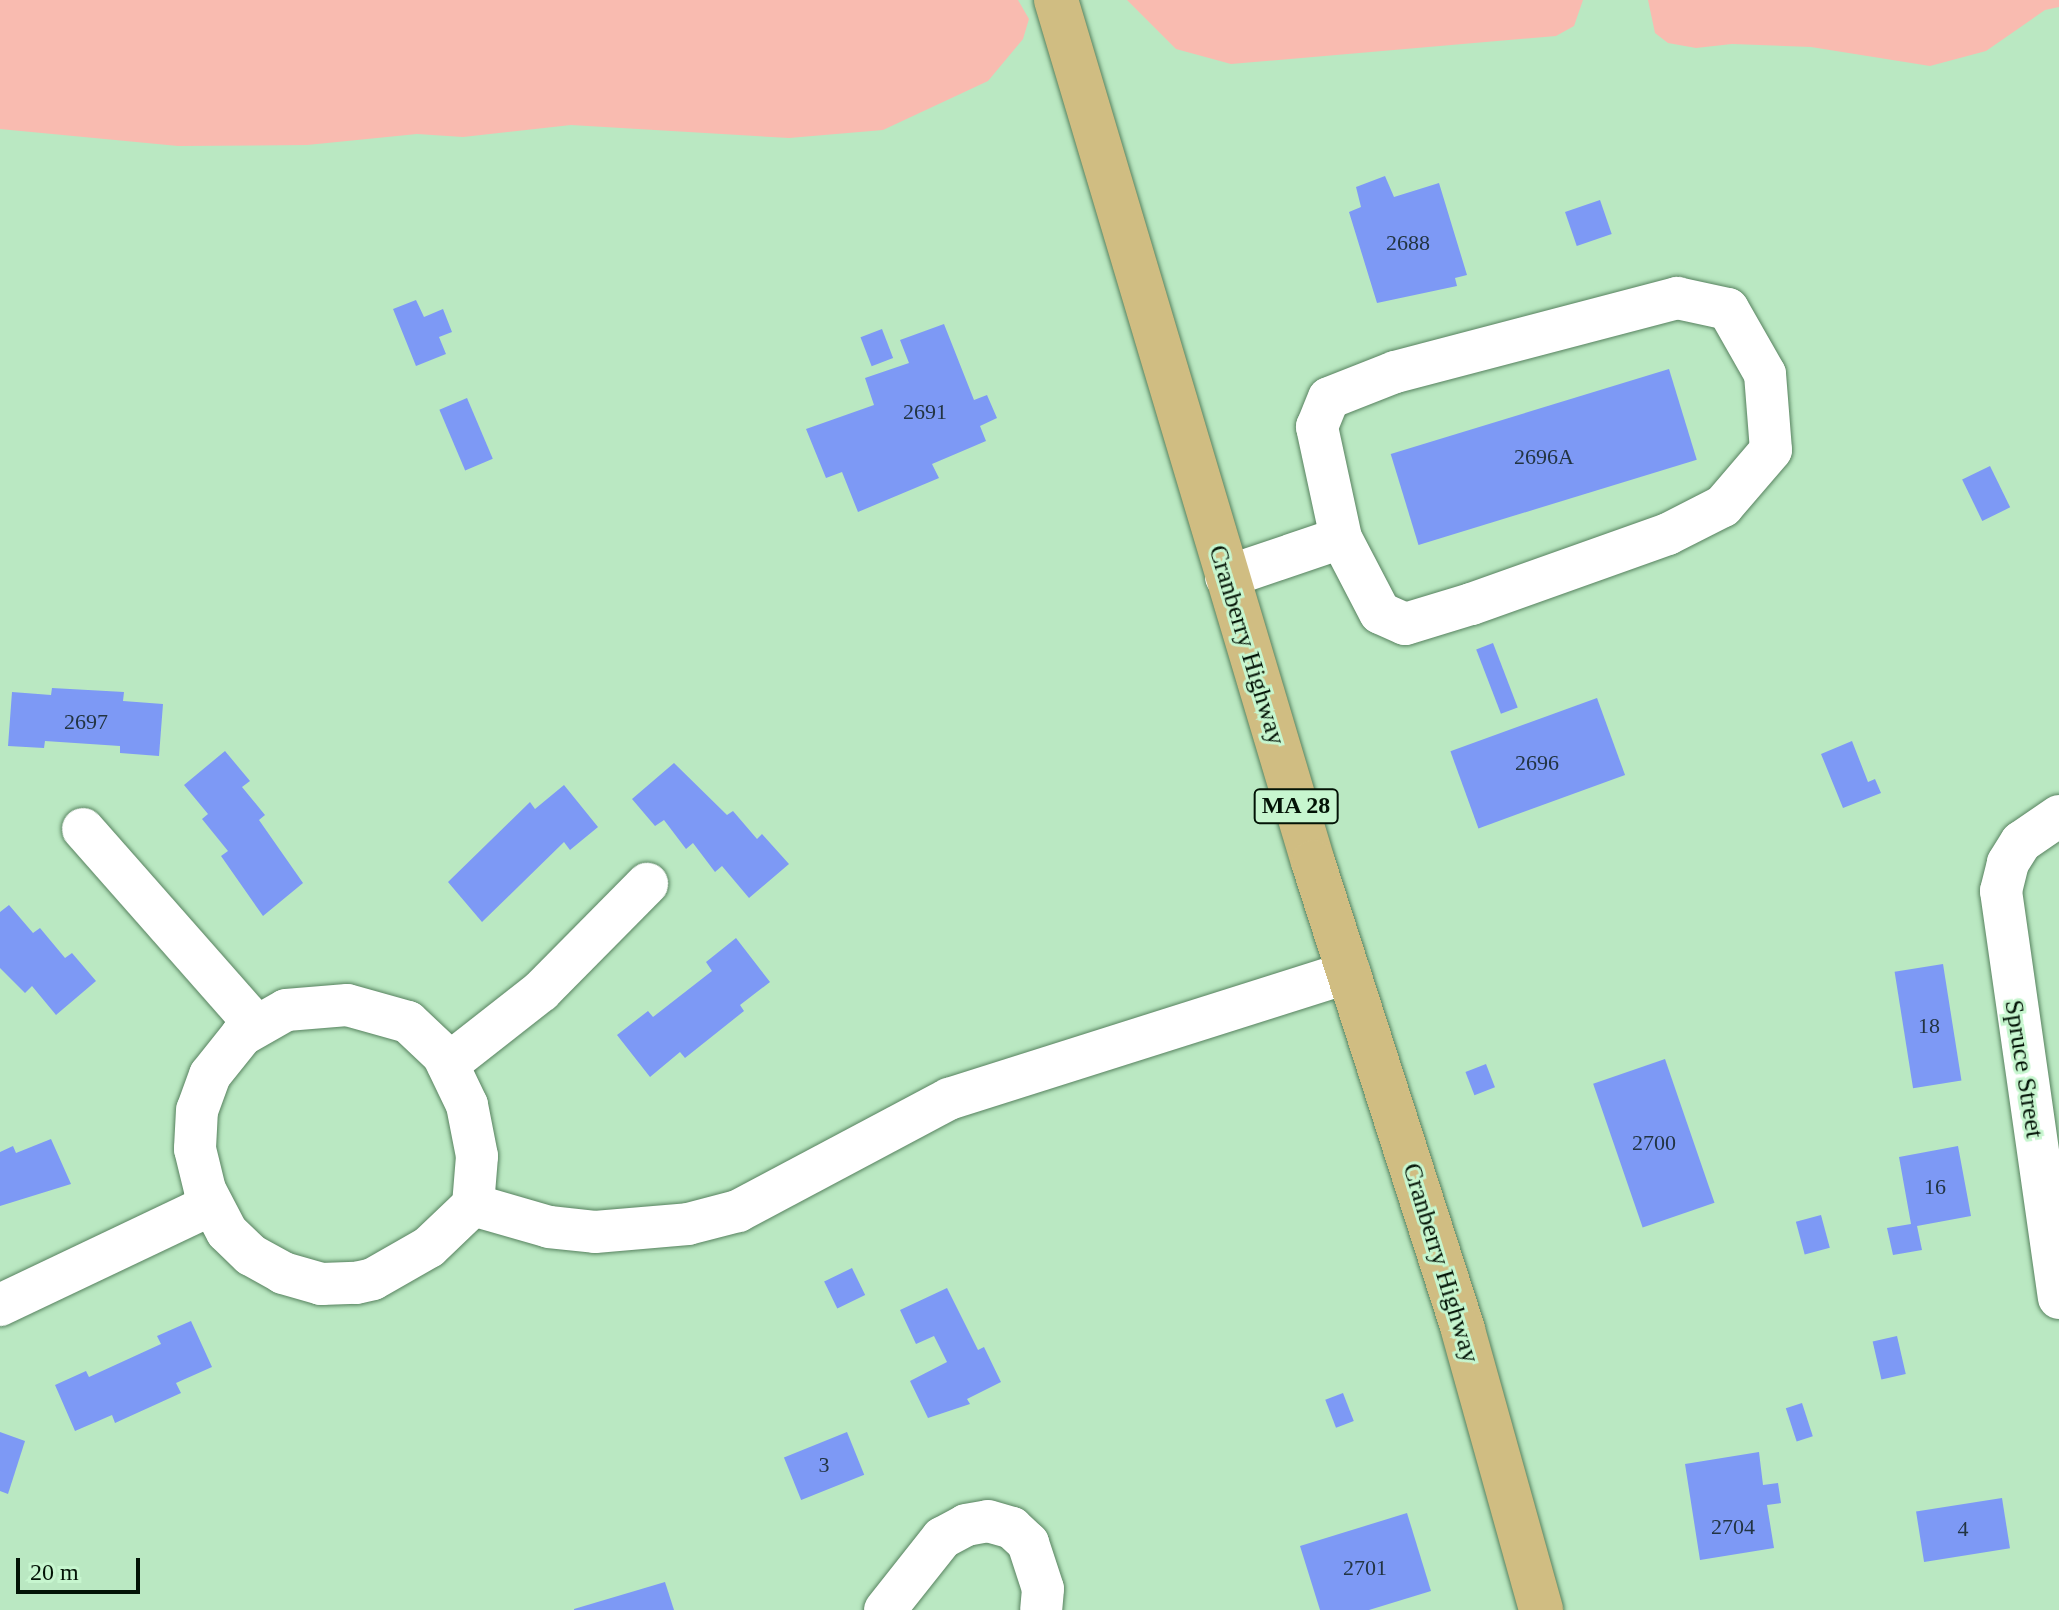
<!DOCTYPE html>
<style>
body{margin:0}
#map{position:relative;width:2059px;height:1610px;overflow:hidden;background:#bae8c2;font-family:Georgia,serif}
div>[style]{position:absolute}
.green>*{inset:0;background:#f9bbb0}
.building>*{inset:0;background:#7d99f5;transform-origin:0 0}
.roads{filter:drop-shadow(0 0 2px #57825f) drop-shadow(0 0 2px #57825f)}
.minor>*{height:42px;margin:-21px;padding:0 21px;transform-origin:21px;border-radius:21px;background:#fff}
.major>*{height:44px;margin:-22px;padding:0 22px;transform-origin:22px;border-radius:22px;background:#d0bd82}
span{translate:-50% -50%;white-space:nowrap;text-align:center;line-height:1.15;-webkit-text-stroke:6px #c7f6cf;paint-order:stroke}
.number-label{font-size:22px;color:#223442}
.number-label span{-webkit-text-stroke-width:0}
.shield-label span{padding:2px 6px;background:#c7f6cf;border:2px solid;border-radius:6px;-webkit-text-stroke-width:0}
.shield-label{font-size:24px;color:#031306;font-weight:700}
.street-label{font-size:26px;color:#031306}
.scale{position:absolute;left:16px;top:1558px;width:124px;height:36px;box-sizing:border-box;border:4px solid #031306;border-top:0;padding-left:10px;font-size:24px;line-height:28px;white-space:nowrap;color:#031306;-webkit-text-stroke:6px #c7f6cf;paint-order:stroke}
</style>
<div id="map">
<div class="green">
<div style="clip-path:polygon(0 0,1018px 0,1029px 19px,1023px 39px,988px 81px,883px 130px,789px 138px,571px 125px,463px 137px,417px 134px,307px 145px,178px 146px,0 129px)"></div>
<div style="clip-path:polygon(1127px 0,1583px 0,1574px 26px,1556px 36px,1231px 64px,1176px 49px)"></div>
<div style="clip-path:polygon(1648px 0,2059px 0,2059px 7px,2045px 10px,1986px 51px,1930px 66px,1811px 47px,1732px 44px,1696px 48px,1668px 43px,1655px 33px)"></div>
</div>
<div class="building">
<div style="clip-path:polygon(1385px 176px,1394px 197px,1439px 183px,1467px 275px,1455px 278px,1457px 286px,1377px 303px,1349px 212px,1361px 207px,1356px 187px)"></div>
<div style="left:1600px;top:200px;width:36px;height:37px;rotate:71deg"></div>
<div style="clip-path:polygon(416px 300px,424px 317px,443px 309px,452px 332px,439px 337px,446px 354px,416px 366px,393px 309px)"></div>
<div style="clip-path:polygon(944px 324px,974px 400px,987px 395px,997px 418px,980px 426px,986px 441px,932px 464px,939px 478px,858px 512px,842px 472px,826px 478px,806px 429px,874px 405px,865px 378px,909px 363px,900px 340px)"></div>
<div style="left:882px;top:329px;width:31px;height:23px;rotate:69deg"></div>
<div style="left:1669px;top:369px;width:95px;height:291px;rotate:73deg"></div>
<div style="left:467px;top:398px;width:66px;height:30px;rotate:67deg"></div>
<div style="left:1990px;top:466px;width:46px;height:31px;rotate:64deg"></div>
<div style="left:1493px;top:643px;width:69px;height:18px;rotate:69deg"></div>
<div style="clip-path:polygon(52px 688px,124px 692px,123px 701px,163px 704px,159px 756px,120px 753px,120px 746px,45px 741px,44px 748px,8px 746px,12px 692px,51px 695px)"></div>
<div style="left:1597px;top:698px;width:82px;height:156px;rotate:70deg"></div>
<div style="clip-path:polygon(1852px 741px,1868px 782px,1875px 779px,1881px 793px,1843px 808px,1821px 754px)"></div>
<div style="clip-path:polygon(225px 751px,250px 781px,242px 787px,265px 815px,259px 820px,303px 883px,263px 916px,221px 856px,228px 851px,202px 819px,208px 814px,184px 785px)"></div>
<div style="clip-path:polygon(674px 763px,727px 815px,733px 811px,757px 839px,762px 834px,789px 864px,749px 898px,722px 866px,715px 872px,693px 843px,686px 849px,664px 820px,655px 826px,632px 799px)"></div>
<div style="clip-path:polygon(564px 785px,598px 827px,570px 850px,564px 842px,482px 922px,448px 882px,530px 802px,535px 809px)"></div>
<div style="clip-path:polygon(9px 905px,33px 933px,40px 928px,65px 958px,72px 953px,96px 981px,56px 1015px,32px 986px,25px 993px,0 968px,0 912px)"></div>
<div style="clip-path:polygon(736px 938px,770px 982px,740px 1005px,744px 1011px,685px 1058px,680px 1052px,650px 1077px,617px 1035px,648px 1011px,653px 1017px,712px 971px,706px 962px)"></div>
<div style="left:1943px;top:964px;width:118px;height:49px;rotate:81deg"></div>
<div style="left:1665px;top:1059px;width:152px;height:76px;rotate:71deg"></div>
<div style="left:1486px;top:1064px;width:25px;height:22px;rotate:69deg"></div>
<div style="clip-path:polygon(51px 1139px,71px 1184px,0 1206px,0 1152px,13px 1146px,16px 1153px)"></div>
<div style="clip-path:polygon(1958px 1146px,1971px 1216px,1917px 1226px,1922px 1250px,1893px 1255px,1887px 1228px,1911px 1224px,1899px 1157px)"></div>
<div style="left:1821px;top:1215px;width:34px;height:26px;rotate:75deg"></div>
<div style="left:852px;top:1268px;width:30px;height:31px;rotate:64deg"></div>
<div style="clip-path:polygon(947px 1288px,978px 1350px,984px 1347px,1001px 1382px,967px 1399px,970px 1404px,928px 1418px,910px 1381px,947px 1362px,934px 1336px,916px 1344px,900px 1310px)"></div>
<div style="clip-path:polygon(191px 1321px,212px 1367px,176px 1383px,181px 1393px,115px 1423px,112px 1415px,75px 1431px,55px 1385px,86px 1371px,89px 1377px,161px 1344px,157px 1336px)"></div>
<div style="left:1897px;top:1336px;width:39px;height:25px;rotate:77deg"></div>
<div style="left:1343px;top:1393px;width:30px;height:19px;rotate:69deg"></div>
<div style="left:1802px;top:1403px;width:35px;height:17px;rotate:72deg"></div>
<div style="clip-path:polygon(0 1432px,25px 1441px,8px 1494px,0 1491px)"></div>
<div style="left:847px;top:1432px;width:46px;height:68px;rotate:68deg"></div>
<div style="clip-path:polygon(1759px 1452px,1763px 1485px,1778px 1483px,1781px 1503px,1767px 1505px,1774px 1548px,1700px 1560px,1685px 1464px)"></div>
<div style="left:2002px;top:1498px;width:51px;height:87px;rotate:81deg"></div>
<div style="clip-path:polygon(1407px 1513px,1431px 1591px,1369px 1610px,1320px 1610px,1300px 1546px)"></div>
<div style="clip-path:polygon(665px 1582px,674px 1610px,574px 1610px,574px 1609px)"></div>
</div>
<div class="roads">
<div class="minor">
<div style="left:1677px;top:298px;width:52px;rotate:12.2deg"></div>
<div style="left:1728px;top:309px;width:75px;rotate:60.4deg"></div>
<div style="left:1765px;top:374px;width:76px;rotate:85.5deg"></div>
<div style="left:1771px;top:450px;width:74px;rotate:130.6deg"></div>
<div style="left:1723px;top:506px;width:62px;rotate:153deg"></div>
<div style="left:1668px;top:534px;width:209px;rotate:160.4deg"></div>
<div style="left:1471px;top:604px;width:69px;rotate:163.1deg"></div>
<div style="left:1405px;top:624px;width:27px;rotate:-156deg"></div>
<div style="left:1380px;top:613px;width:85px;rotate:-117.5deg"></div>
<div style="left:1341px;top:538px;width:114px;rotate:-102.2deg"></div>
<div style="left:1317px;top:427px;width:31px;rotate:-68deg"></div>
<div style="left:1329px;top:398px;width:71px;rotate:-21.5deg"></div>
<div style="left:1395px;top:372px;width:292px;rotate:-14.7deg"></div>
<div style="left:1226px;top:577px;width:121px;rotate:-18.7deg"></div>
<div style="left:2059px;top:816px;width:46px;rotate:145.6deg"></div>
<div style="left:2021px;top:842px;width:25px;rotate:122deg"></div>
<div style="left:2008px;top:863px;width:29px;rotate:104deg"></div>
<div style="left:2001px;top:891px;width:411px;rotate:81.9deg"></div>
<div style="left:83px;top:829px;width:261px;rotate:48.6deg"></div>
<div style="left:448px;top:1064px;width:118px;rotate:-38.1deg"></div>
<div style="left:541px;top:991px;width:151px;rotate:-45.3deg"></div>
<div style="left:473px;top:1205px;width:49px;rotate:-85.3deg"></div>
<div style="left:477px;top:1156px;width:52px;rotate:-101.1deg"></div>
<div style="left:467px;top:1105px;width:55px;rotate:-115.6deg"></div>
<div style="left:443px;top:1055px;width:48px;rotate:-136.7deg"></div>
<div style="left:408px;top:1022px;width:63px;rotate:-164.4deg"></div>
<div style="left:347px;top:1005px;width:61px;rotate:175.3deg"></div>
<div style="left:286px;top:1010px;width:51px;rotate:150.4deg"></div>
<div style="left:242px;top:1035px;width:51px;rotate:128.7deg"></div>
<div style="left:210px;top:1075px;width:37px;rotate:110deg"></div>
<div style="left:197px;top:1110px;width:39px;rotate:93deg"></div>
<div style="left:195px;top:1149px;width:42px;rotate:76.3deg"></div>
<div style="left:205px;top:1190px;width:47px;rotate:62.4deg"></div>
<div style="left:227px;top:1232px;width:33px;rotate:44deg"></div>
<div style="left:251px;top:1255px;width:37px;rotate:29deg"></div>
<div style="left:283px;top:1273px;width:40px;rotate:16deg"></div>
<div style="left:321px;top:1284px;width:35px;rotate:-2deg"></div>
<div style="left:356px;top:1283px;width:17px;rotate:-13deg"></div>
<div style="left:373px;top:1279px;width:64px;rotate:-29.7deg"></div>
<div style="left:429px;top:1247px;width:61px;rotate:-43.7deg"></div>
<div style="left:473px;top:1205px;width:79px;rotate:16.1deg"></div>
<div style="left:549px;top:1227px;width:46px;rotate:6.2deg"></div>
<div style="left:595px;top:1232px;width:93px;rotate:-4.9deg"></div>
<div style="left:688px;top:1224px;width:52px;rotate:-14.6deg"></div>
<div style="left:738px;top:1211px;width:239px;rotate:-28deg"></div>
<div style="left:949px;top:1099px;width:420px;rotate:-17.6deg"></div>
<div style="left:0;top:1305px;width:233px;rotate:-25.4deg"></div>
<div style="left:885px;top:1610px;width:92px;rotate:-51.6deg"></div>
<div style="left:942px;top:1538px;width:27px;rotate:-28deg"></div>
<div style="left:966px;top:1525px;width:22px;rotate:-10deg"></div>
<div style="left:988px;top:1521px;width:25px;rotate:16deg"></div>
<div style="left:1012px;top:1528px;width:22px;rotate:43deg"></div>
<div style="left:1028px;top:1543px;width:48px;rotate:71.9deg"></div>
<div style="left:1043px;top:1589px;width:21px;rotate:95deg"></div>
</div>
<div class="major">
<div style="left:1056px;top:0;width:899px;rotate:73.4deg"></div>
<div style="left:1313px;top:862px;width:491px;rotate:72.2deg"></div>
<div style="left:1463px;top:1330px;width:291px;rotate:74.4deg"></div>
</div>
</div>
<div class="number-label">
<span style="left:1408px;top:243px">2688</span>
<span style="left:925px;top:412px">2691</span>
<span style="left:1544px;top:457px">2696A</span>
<span style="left:86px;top:722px">2697</span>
<span style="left:1537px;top:763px">2696</span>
<span style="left:1929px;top:1026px">18</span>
<span style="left:1654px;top:1143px">2700</span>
<span style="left:1935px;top:1187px">16</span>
<span style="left:824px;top:1465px">3</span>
<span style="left:1733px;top:1527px">2704</span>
<span style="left:1963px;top:1529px">4</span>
<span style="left:1365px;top:1568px">2701</span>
</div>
<div class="shield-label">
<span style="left:1296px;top:806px">MA 28</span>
</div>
<div class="street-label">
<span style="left:1247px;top:645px;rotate:73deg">Cranberry Highway</span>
<span style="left:2024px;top:1069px;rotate:81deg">Spruce Street</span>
<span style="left:1441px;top:1263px;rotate:73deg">Cranberry Highway</span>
</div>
<div class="scale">20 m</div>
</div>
